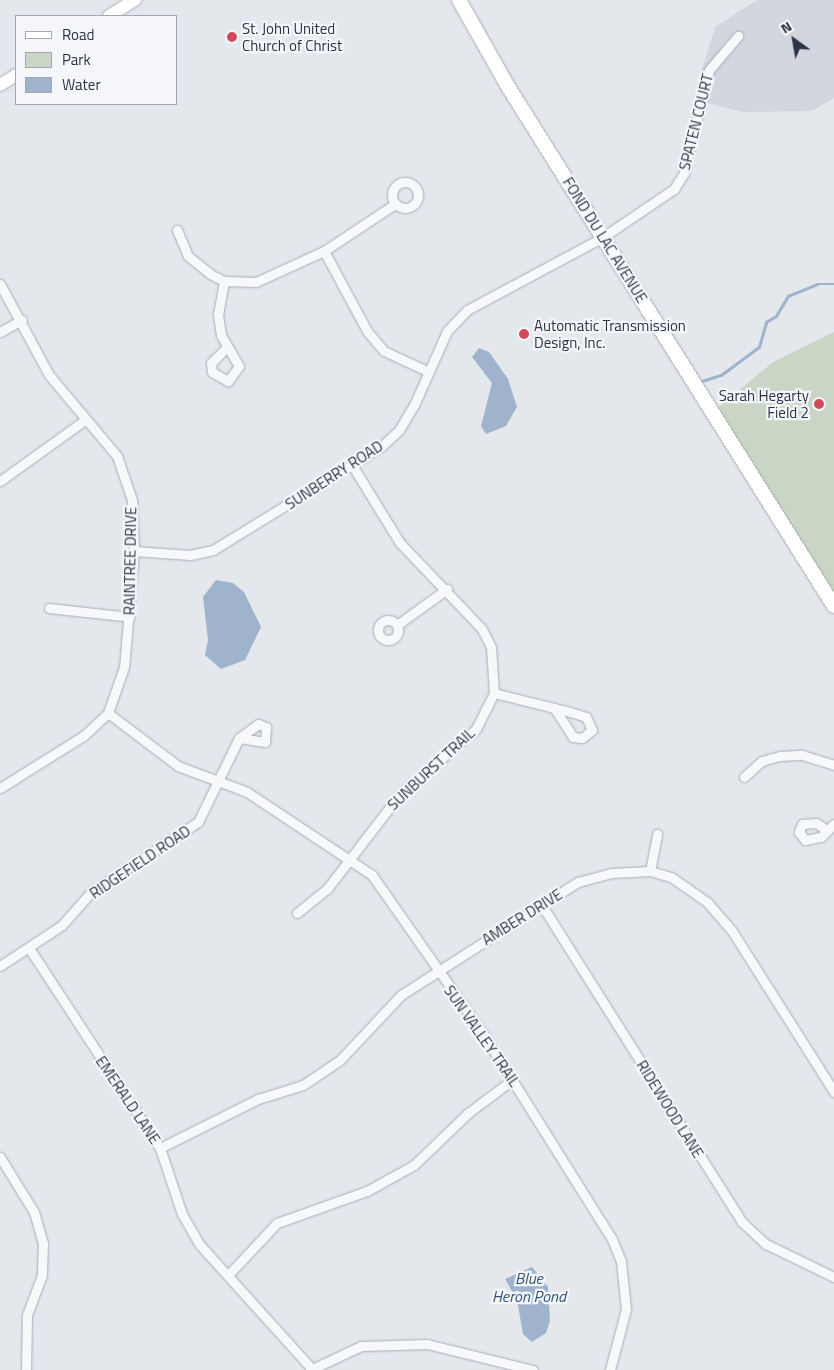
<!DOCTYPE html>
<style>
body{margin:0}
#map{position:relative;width:834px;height:1370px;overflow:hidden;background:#e4e7ec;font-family:"Titillium Web",sans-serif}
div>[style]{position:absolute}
.built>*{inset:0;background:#d2d6de}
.green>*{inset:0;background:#c9d6c5}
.water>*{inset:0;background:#9fb4cc}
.stream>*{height:2.5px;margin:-1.25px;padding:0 1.25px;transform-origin:1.25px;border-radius:1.25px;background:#9fb4cc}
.roads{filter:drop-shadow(0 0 1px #a9aeb7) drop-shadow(0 0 1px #a9aeb7)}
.street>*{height:9px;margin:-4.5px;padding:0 4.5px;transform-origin:4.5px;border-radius:4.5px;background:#f7f8fa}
.street>.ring{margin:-4.5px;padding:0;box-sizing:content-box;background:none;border:9px solid #f7f8fa;border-radius:50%}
.secondary>*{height:12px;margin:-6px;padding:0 6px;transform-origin:6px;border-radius:6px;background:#fff}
.primary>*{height:14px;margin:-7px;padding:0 7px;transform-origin:7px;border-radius:7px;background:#fff}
.dots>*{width:14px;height:14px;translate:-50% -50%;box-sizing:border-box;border:2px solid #f4f6f9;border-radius:50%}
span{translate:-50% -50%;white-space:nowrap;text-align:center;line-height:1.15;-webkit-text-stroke:4.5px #f4f6f9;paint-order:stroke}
.poi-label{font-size:15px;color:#2b3445}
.left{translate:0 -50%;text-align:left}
.right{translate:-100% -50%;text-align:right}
.street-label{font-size:15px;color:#2b3445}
.water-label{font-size:16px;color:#34527a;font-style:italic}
.legend{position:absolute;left:15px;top:15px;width:162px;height:90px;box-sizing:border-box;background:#f4f6f9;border:1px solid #a4a8b1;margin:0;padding:6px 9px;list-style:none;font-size:15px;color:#2b3445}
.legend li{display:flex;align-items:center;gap:10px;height:25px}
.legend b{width:25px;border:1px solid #a4a8b1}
.north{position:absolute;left:769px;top:15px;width:50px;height:50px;-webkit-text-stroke:4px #f4f6f9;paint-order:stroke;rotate:328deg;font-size:14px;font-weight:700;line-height:20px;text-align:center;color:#2b3445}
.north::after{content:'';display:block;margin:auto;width:18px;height:22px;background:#2b3445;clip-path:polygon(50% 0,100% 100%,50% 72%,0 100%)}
</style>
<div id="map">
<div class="built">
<div style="clip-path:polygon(757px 0,834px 0,834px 98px,812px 111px,742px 112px,693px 99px,715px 27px)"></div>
</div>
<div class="green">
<div style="clip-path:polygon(834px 332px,834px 606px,713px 412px,773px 362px)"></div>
</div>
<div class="water">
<div style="clip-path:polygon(479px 348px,489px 352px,508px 379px,517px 407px,506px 426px,486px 434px,481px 426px,492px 383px,472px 357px)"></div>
<div style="clip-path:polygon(216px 580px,233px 583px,244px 592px,261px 627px,245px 660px,221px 669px,205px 655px,208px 640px,203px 597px)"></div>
<div style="clip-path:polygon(532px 1267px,548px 1287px,550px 1321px,546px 1333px,532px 1342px,523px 1334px,517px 1300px,505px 1279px)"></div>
</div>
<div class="stream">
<div style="left:702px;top:381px;width:20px;rotate:-18deg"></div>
<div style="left:721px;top:375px;width:47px;rotate:-36.4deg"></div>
<div style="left:759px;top:347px;width:26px;rotate:-74deg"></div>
<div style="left:766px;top:322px;width:12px;rotate:-31deg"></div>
<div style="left:776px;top:316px;width:23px;rotate:-59deg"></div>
<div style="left:788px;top:296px;width:31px;rotate:-22deg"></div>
<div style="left:817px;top:284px;width:17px"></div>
</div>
<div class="roads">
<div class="street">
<div class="ring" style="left:392px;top:182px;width:17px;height:17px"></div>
<div style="left:177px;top:230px;width:28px;rotate:67deg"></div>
<div style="left:188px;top:256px;width:28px;rotate:39deg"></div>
<div style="left:210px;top:274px;width:16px;rotate:27deg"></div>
<div style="left:224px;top:281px;width:32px;rotate:2deg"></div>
<div style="left:256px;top:282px;width:75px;rotate:-24.5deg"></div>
<div style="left:324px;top:251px;width:85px;rotate:-33.5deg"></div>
<div style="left:324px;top:251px;width:91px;rotate:61.7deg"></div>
<div style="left:367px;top:331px;width:26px;rotate:50deg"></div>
<div style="left:384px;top:351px;width:47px;rotate:24.9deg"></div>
<div style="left:224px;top:281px;width:34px;rotate:100deg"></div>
<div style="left:218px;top:314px;width:21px;rotate:82deg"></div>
<div style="left:221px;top:335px;width:36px;rotate:60deg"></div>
<div style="left:239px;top:366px;width:19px;rotate:126deg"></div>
<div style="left:228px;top:381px;width:18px;rotate:-151deg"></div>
<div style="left:212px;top:372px;width:9px;rotate:-96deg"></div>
<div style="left:211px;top:363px;width:21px;rotate:-45deg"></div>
<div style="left:0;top:284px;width:103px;rotate:61.7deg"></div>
<div style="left:49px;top:375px;width:106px;rotate:50deg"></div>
<div style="left:117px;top:456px;width:46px;rotate:71.2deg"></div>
<div style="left:132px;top:500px;width:51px;rotate:87.8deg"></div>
<div style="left:134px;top:551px;width:116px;rotate:94.9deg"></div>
<div style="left:124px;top:667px;width:49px;rotate:109.2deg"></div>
<div style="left:108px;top:713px;width:34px;rotate:137deg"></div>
<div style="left:83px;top:736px;width:98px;rotate:147.9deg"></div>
<div style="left:0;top:332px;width:25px;rotate:-29deg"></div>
<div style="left:0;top:481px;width:105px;rotate:-35.7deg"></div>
<div style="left:134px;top:551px;width:56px;rotate:4.1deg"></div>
<div style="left:190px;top:555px;width:24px;rotate:-12deg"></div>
<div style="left:213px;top:550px;width:198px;rotate:-31.6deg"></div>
<div style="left:382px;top:446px;width:23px;rotate:-43deg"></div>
<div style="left:399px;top:430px;width:31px;rotate:-59deg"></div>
<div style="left:415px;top:403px;width:79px;rotate:-66deg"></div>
<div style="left:447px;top:331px;width:29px;rotate:-46deg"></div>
<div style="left:467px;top:310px;width:154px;rotate:-28.2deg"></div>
<div style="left:603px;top:237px;width:86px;rotate:-34.1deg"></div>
<div style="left:674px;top:189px;width:19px;rotate:-58deg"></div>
<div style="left:684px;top:173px;width:106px;rotate:-76.4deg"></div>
<div style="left:709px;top:70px;width:45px;rotate:-49.5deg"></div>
<div style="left:49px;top:608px;width:81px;rotate:6.3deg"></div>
<div class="ring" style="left:378px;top:620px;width:11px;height:11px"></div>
<div style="left:397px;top:625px;width:62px;rotate:-35.8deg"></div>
<div style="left:494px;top:693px;width:78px;rotate:14deg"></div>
<div style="left:570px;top:712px;width:17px;rotate:17deg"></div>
<div style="left:586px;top:717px;width:14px;rotate:65deg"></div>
<div style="left:592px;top:730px;width:13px;rotate:141deg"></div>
<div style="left:582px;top:738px;width:9px;rotate:-174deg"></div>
<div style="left:573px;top:737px;width:35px;rotate:-123deg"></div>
<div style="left:108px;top:713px;width:88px;rotate:37.1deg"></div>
<div style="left:178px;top:766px;width:74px;rotate:20.6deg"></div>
<div style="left:247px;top:792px;width:150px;rotate:33.6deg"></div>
<div style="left:372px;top:875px;width:192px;rotate:55deg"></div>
<div style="left:482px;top:1032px;width:244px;rotate:57.9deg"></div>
<div style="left:612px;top:1239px;width:24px;rotate:68deg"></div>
<div style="left:621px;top:1261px;width:48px;rotate:84.1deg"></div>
<div style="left:626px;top:1309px;width:63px;rotate:104.7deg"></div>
<div style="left:744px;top:777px;width:24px;rotate:-42deg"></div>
<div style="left:762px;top:761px;width:19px;rotate:-16deg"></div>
<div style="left:780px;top:756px;width:22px;rotate:-3deg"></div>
<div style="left:802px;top:755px;width:34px;rotate:17deg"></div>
<div style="left:825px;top:829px;width:11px;rotate:-146deg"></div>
<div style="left:816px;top:823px;width:14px;rotate:176deg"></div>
<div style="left:802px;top:824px;width:9px;rotate:111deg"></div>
<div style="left:799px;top:832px;width:10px;rotate:53deg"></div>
<div style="left:805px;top:840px;width:16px;rotate:-11deg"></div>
<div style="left:821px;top:837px;width:18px;rotate:-45deg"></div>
<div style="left:650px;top:871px;width:38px;rotate:-79deg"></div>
<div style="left:541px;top:904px;width:376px;rotate:57.7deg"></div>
<div style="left:742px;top:1222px;width:33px;rotate:43deg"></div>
<div style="left:766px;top:1244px;width:76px;rotate:25.9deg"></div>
<div style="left:297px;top:913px;width:38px;rotate:-39deg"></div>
<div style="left:327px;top:889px;width:120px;rotate:-52.5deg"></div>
<div style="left:400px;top:794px;width:100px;rotate:-40.5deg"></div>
<div style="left:476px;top:729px;width:40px;rotate:-63.4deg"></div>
<div style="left:494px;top:693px;width:46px;rotate:-93.7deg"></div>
<div style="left:491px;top:647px;width:20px;rotate:-117deg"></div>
<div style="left:482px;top:629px;width:119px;rotate:-133.6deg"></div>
<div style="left:400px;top:543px;width:92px;rotate:-121.6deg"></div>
<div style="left:29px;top:948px;width:239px;rotate:56.8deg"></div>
<div style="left:160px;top:1148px;width:70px;rotate:71.6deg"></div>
<div style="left:182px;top:1214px;width:36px;rotate:60deg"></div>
<div style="left:200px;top:1245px;width:169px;rotate:47.9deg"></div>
<div style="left:0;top:966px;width:74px;rotate:-33.5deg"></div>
<div style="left:62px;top:925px;width:45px;rotate:-48.6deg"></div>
<div style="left:92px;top:891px;width:126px;rotate:-33.1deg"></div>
<div style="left:198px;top:822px;width:93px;rotate:-64deg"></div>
<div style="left:239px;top:738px;width:24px;rotate:-36deg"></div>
<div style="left:258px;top:724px;width:9px;rotate:21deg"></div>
<div style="left:266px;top:727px;width:15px;rotate:94deg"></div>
<div style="left:265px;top:742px;width:26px;rotate:-171deg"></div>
<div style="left:160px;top:1148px;width:110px;rotate:-26.6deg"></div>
<div style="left:258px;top:1099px;width:47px;rotate:-17.3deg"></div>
<div style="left:303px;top:1085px;width:45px;rotate:-34deg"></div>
<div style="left:340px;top:1060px;width:89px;rotate:-46.8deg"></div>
<div style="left:401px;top:995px;width:210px;rotate:-32.6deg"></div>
<div style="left:578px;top:882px;width:35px;rotate:-15deg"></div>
<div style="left:612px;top:873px;width:38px;rotate:-3deg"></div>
<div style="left:650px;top:871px;width:22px;rotate:16deg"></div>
<div style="left:671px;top:877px;width:44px;rotate:34.8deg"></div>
<div style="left:707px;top:902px;width:38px;rotate:49deg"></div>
<div style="left:732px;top:931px;width:191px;rotate:57.6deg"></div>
<div style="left:0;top:1157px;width:65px;rotate:58.3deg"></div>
<div style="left:34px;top:1212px;width:32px;rotate:74deg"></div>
<div style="left:43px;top:1243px;width:32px;rotate:92deg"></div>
<div style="left:42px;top:1275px;width:43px;rotate:110.6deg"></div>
<div style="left:27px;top:1315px;width:55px;rotate:91deg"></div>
<div style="left:230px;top:1273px;width:69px;rotate:-46.8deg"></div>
<div style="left:277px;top:1223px;width:96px;rotate:-19.6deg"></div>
<div style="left:367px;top:1191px;width:54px;rotate:-29deg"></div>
<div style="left:414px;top:1165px;width:75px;rotate:-43.9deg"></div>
<div style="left:468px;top:1113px;width:55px;rotate:-36.9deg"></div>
<div style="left:310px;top:1370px;width:56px;rotate:-25.2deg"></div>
<div style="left:361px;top:1346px;width:66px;rotate:-1.7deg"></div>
<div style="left:427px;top:1344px;width:109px;rotate:13.8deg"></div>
</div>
<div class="secondary">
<div style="left:109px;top:16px;width:31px;rotate:-32deg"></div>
<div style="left:0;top:85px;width:19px;rotate:-32deg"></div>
</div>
<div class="primary">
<div style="left:459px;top:0;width:98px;rotate:60.5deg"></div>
<div style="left:507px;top:85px;width:615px;rotate:57.89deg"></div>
</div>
</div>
<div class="dots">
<div style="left:232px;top:37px;background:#d1495b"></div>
<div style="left:524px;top:334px;background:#d1495b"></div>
<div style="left:819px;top:404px;background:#d1495b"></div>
</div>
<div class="poi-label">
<span class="left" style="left:242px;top:37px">St. John United<br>Church of Christ</span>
<span class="left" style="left:534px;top:334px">Automatic Transmission<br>Design, Inc.</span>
<span class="right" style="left:809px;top:404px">Sarah Hegarty<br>Field 2</span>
</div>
<div class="street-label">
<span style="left:696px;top:122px;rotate:-76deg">SPATEN COURT</span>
<span style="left:605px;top:240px;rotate:58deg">FOND DU LAC AVENUE</span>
<span style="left:334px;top:475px;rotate:-33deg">SUNBERRY ROAD</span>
<span style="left:130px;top:561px;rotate:-89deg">RAINTREE DRIVE</span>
<span style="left:431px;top:769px;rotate:-43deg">SUNBURST TRAIL</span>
<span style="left:140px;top:862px;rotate:-34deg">RIDGEFIELD ROAD</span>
<span style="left:522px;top:917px;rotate:-32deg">AMBER DRIVE</span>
<span style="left:482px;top:1036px;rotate:55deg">SUN VALLEY TRAIL</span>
<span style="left:128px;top:1100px;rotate:56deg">EMERALD LANE</span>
<span style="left:670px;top:1109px;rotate:58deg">RIDEWOOD LANE</span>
</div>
<div class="water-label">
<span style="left:529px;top:1287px">Blue<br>Heron Pond</span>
</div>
<ul class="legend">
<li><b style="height:6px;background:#fff"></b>Road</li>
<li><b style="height:14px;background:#c9d6c5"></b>Park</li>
<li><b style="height:14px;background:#9fb4cc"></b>Water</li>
</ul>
<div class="north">N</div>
</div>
